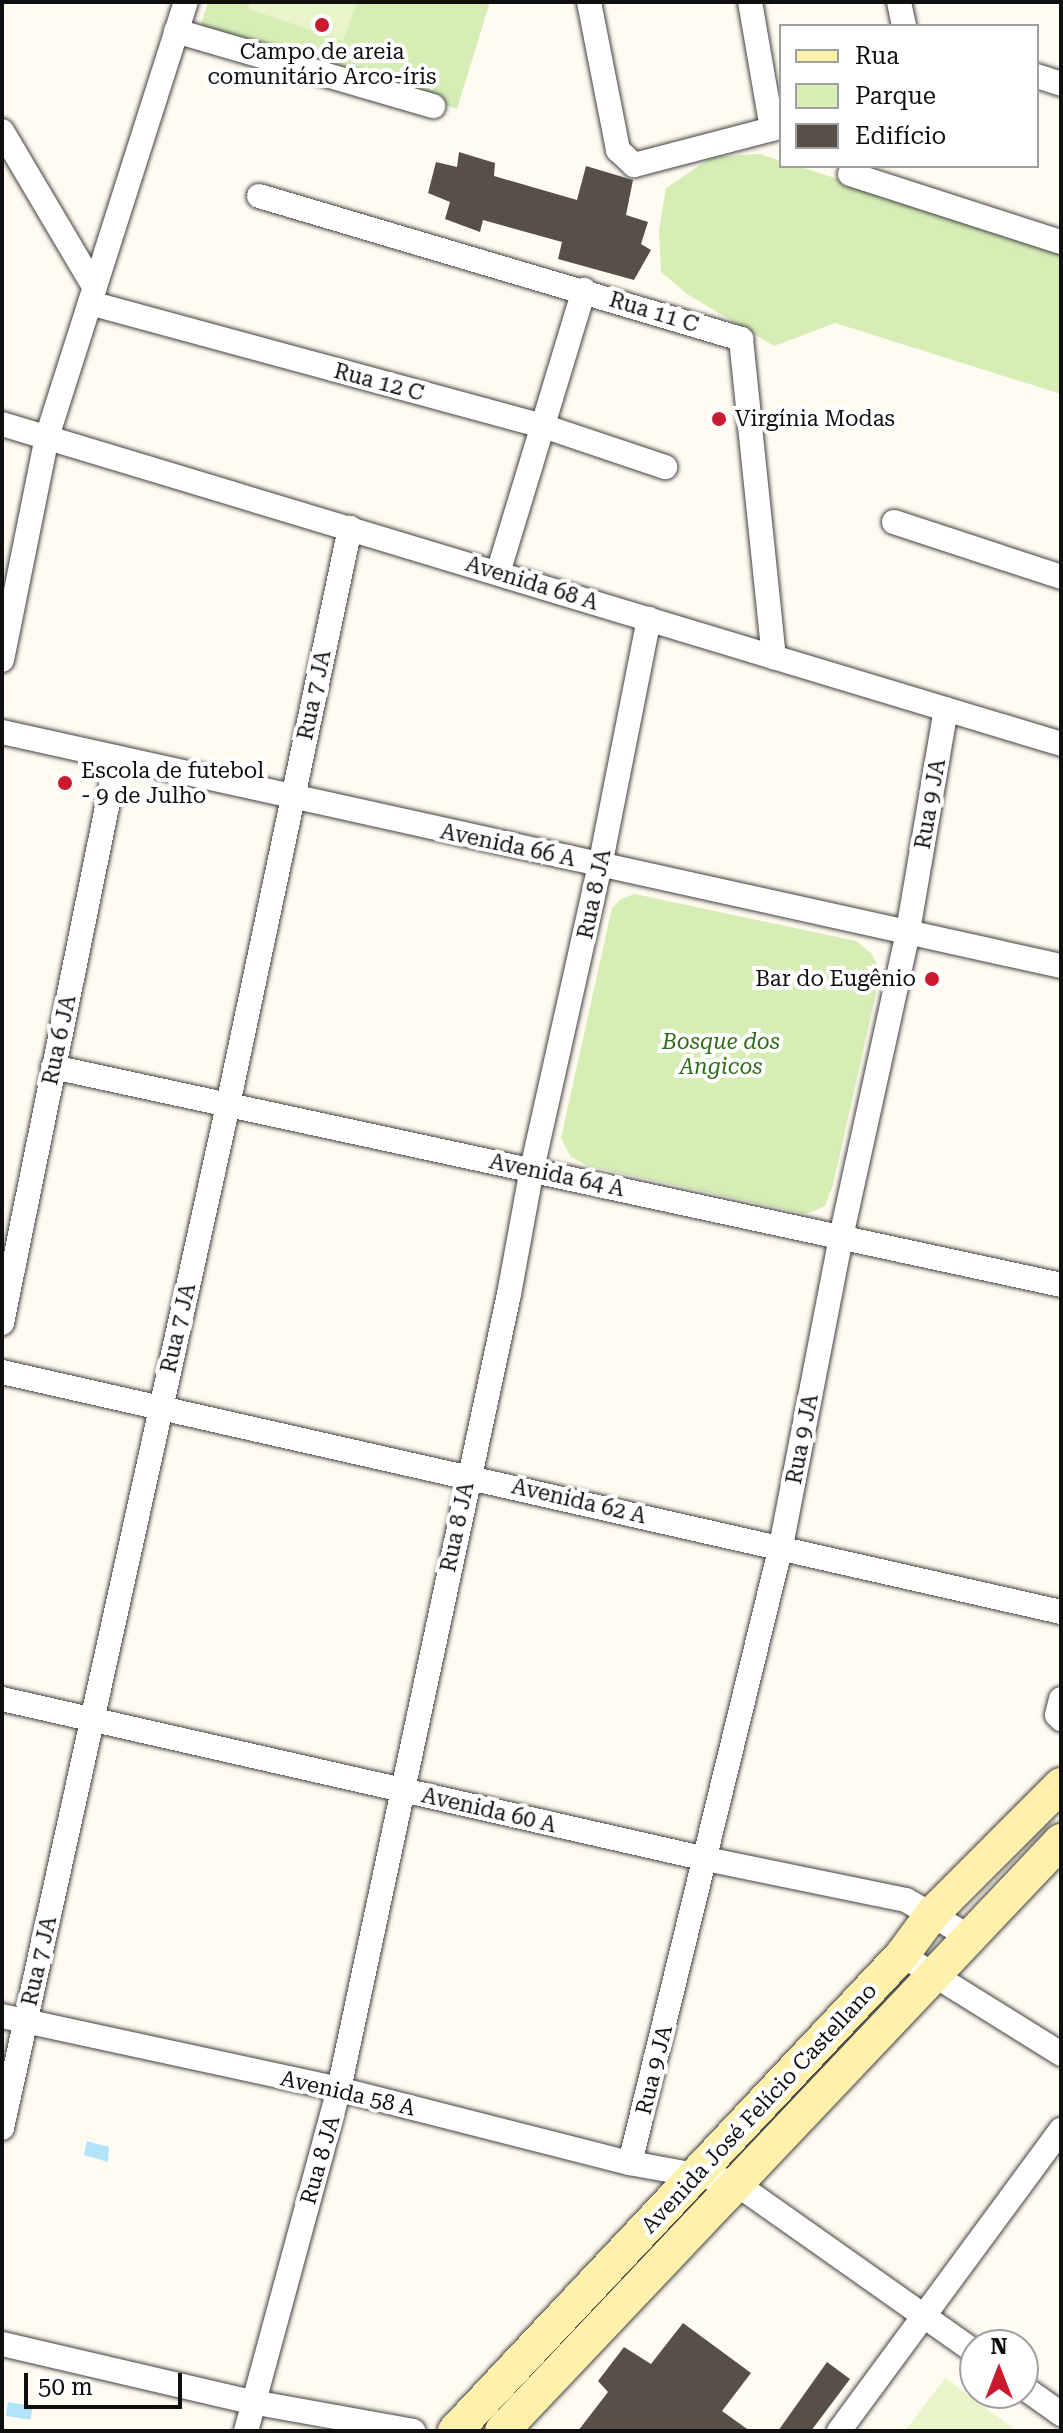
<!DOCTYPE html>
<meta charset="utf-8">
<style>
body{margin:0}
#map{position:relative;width:1063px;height:2433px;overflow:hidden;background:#fffbf0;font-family:"Roboto Serif",serif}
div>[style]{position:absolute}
.green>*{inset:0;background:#d6edb6}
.pitch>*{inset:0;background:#e8f4c9}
.water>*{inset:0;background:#b0e4fb;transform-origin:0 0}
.building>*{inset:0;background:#584f4a}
.roads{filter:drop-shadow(0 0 2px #424242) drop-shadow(0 0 2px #424242)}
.minor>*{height:24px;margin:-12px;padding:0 12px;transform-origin:12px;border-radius:12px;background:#fff}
.secondary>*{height:34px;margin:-17px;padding:0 17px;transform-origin:17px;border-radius:17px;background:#fff0ab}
.dots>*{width:22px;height:22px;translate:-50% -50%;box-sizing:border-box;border:4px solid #fff;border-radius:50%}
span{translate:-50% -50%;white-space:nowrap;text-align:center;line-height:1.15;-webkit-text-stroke:8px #fff;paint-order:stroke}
.poi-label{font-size:22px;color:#0f0f0f}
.left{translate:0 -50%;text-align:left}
.right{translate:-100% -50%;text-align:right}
.street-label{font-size:22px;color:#0f0f0f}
.park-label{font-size:22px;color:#306d19;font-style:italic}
.frame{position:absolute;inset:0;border:4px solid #0f0f0f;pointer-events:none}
.legend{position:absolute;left:779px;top:24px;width:260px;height:144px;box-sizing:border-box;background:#fff;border:2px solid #9f9f9f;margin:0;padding:10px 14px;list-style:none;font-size:24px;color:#0f0f0f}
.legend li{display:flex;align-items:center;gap:16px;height:40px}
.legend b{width:40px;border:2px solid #9f9f9f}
.north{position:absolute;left:959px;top:2329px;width:80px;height:80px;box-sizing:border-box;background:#fff;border:2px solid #9f9f9f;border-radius:50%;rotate:0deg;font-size:22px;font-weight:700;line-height:32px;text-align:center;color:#0f0f0f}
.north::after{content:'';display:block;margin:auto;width:28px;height:36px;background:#cb1a2e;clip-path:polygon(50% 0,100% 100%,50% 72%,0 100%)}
.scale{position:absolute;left:24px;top:2373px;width:158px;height:36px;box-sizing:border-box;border:4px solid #0f0f0f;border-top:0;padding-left:10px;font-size:24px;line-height:28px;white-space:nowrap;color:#0f0f0f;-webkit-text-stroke:6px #fff;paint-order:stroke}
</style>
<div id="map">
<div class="green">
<div style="clip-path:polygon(208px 2px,490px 2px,457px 109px,199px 31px)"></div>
<div style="clip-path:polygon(760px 154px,781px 161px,781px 166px,798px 166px,1061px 252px,1061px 394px,835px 323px,774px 346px,687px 294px,661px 272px,659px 231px,666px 188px,712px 157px)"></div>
<div style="clip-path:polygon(635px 894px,856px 941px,871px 953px,881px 971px,833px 1185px,825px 1206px,806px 1214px,588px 1166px,571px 1157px,561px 1138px,612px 908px,621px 899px)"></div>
</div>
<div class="pitch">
<div style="clip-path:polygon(250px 2px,357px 2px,343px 41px,248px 9px)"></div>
<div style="clip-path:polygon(945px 2378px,1017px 2431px,905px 2431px)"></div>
</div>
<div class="water">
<div style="clip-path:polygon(87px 2141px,109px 2147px,108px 2162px,84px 2155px)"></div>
<div style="left:8px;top:2402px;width:25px;height:14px;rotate:9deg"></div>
</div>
<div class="building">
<div style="clip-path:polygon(459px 152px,495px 163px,494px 176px,577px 200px,586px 166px,633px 180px,626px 215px,648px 222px,641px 244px,651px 250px,634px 280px,558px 259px,562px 242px,483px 220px,480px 232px,445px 219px,450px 202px,428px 193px,436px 162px,457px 167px)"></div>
<div style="clip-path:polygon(683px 2323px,751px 2373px,722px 2411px,750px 2431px,578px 2431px,608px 2392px,598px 2381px,624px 2347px,651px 2364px)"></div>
<div style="clip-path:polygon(827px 2362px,850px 2379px,811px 2431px,778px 2431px)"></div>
</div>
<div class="roads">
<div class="minor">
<div style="left:589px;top:2px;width:151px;rotate:78.9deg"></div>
<div style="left:618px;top:150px;width:22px;rotate:43deg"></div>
<div style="left:634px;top:165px;width:143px;rotate:-14.6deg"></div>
<div style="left:772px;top:129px;width:129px;rotate:-99.8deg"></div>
<div style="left:899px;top:2px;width:25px;rotate:78deg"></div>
<div style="left:176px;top:31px;width:268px;rotate:16.3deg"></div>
<div style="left:1037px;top:76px;width:25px;rotate:18deg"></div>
<div style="left:2px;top:131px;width:182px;rotate:59.4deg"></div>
<div style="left:850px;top:174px;width:222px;rotate:17.9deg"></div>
<div style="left:259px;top:196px;width:503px;rotate:16.52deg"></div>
<div style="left:741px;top:339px;width:320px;rotate:84.1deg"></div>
<div style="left:90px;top:303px;width:469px;rotate:15.2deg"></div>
<div style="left:543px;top:426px;width:129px;rotate:18.6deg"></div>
<div style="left:2px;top:424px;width:1106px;rotate:16.81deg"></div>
<div style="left:894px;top:522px;width:176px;rotate:18.2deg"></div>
<div style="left:498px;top:573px;width:296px;rotate:-73.1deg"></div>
<div style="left:2px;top:660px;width:227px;rotate:-78.6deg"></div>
<div style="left:47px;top:437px;width:457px;rotate:-72.3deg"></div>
<div style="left:2px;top:732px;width:1085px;rotate:12.46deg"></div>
<div style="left:53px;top:1067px;width:1031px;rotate:12.2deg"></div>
<div style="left:2px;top:1323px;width:577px;rotate:-78.5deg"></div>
<div style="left:2px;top:1372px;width:1086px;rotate:12.77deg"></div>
<div style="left:2px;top:1699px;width:722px;rotate:12.8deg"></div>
<div style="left:706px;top:1859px;width:204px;rotate:11.6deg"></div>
<div style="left:906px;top:1900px;width:72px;rotate:30.1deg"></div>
<div style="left:1061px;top:1699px;width:16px;rotate:104deg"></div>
<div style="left:1057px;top:1715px;width:6px;rotate:45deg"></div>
<div style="left:902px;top:1955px;width:187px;rotate:31.9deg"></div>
<div style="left:2px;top:2016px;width:345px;rotate:12.2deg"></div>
<div style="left:339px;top:2089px;width:300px;rotate:14.3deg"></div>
<div style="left:630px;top:2163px;width:106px;rotate:10.4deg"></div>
<div style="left:734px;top:2182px;width:295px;rotate:35.2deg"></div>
<div style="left:2px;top:2128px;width:1048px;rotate:-77.54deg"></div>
<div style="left:228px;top:1105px;width:590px;rotate:-78.06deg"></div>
<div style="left:630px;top:2163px;width:635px;rotate:-76.25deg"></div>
<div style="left:781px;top:1546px;width:315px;rotate:-79deg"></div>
<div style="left:841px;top:1237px;width:313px;rotate:-77.6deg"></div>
<div style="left:908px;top:931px;width:225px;rotate:-80.3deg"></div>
<div style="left:2px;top:2344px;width:257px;rotate:13.1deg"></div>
<div style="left:252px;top:2402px;width:164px;rotate:10.2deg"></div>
<div style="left:1023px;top:2387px;width:47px;rotate:35.4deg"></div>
<div style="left:246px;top:2431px;width:354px;rotate:-74.8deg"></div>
<div style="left:339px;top:2089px;width:813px;rotate:-77.93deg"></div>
<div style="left:509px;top:1294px;width:127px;rotate:-79.6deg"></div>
<div style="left:532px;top:1169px;width:311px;rotate:-77.4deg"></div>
<div style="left:600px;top:866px;width:252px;rotate:-78.8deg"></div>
<div style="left:839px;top:2431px;width:374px;rotate:-53.6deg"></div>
</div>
<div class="secondary">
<div style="left:455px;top:2431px;width:653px;rotate:-46.8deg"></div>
<div style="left:902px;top:1955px;width:52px;rotate:-53.6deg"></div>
<div style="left:933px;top:1913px;width:181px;rotate:-45deg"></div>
<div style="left:502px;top:2431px;width:813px;rotate:-46.55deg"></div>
</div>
</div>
<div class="dots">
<div style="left:322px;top:25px;background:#cb1a2e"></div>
<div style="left:719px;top:419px;background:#cb1a2e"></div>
<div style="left:65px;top:783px;background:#cb1a2e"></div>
<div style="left:932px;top:979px;background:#cb1a2e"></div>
</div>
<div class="poi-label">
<span style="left:322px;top:64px">Campo de areia<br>comunitário Arco-íris</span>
<span class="left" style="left:735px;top:419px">Virgínia Modas</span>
<span class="left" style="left:81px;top:783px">Escola de futebol<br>- 9 de Julho</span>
<span class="right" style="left:916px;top:979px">Bar do Eugênio</span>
</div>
<div class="street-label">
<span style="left:654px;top:312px;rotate:17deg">Rua 11 C</span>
<span style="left:379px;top:382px;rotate:15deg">Rua 12 C</span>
<span style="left:532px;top:583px;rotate:17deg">Avenida 68 A</span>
<span style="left:314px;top:695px;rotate:-78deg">Rua 7 JA</span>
<span style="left:930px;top:804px;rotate:-80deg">Rua 9 JA</span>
<span style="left:508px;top:845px;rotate:12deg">Avenida 66 A</span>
<span style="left:594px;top:894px;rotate:-78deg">Rua 8 JA</span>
<span style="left:59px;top:1040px;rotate:-78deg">Rua 6 JA</span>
<span style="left:557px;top:1175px;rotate:12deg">Avenida 64 A</span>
<span style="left:178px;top:1328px;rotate:-77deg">Rua 7 JA</span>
<span style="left:802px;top:1439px;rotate:-79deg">Rua 9 JA</span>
<span style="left:579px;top:1501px;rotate:13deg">Avenida 62 A</span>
<span style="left:457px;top:1527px;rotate:-78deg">Rua 8 JA</span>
<span style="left:489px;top:1810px;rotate:13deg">Avenida 60 A</span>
<span style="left:39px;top:1961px;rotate:-77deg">Rua 7 JA</span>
<span style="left:654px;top:2070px;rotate:-76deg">Rua 9 JA</span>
<span style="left:348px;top:2093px;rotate:13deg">Avenida 58 A</span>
<span style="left:759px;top:2108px;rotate:-47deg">Avenida José Felício Castellano</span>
<span style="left:320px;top:2160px;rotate:-74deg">Rua 8 JA</span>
</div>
<div class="park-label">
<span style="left:721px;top:1054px">Bosque dos<br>Angicos</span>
</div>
<div class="frame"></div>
<ul class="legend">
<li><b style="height:10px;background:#fff0ab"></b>Rua</li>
<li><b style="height:22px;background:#d6edb6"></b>Parque</li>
<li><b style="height:22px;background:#584f4a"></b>Edifício</li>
</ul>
<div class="north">N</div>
<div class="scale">50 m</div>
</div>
